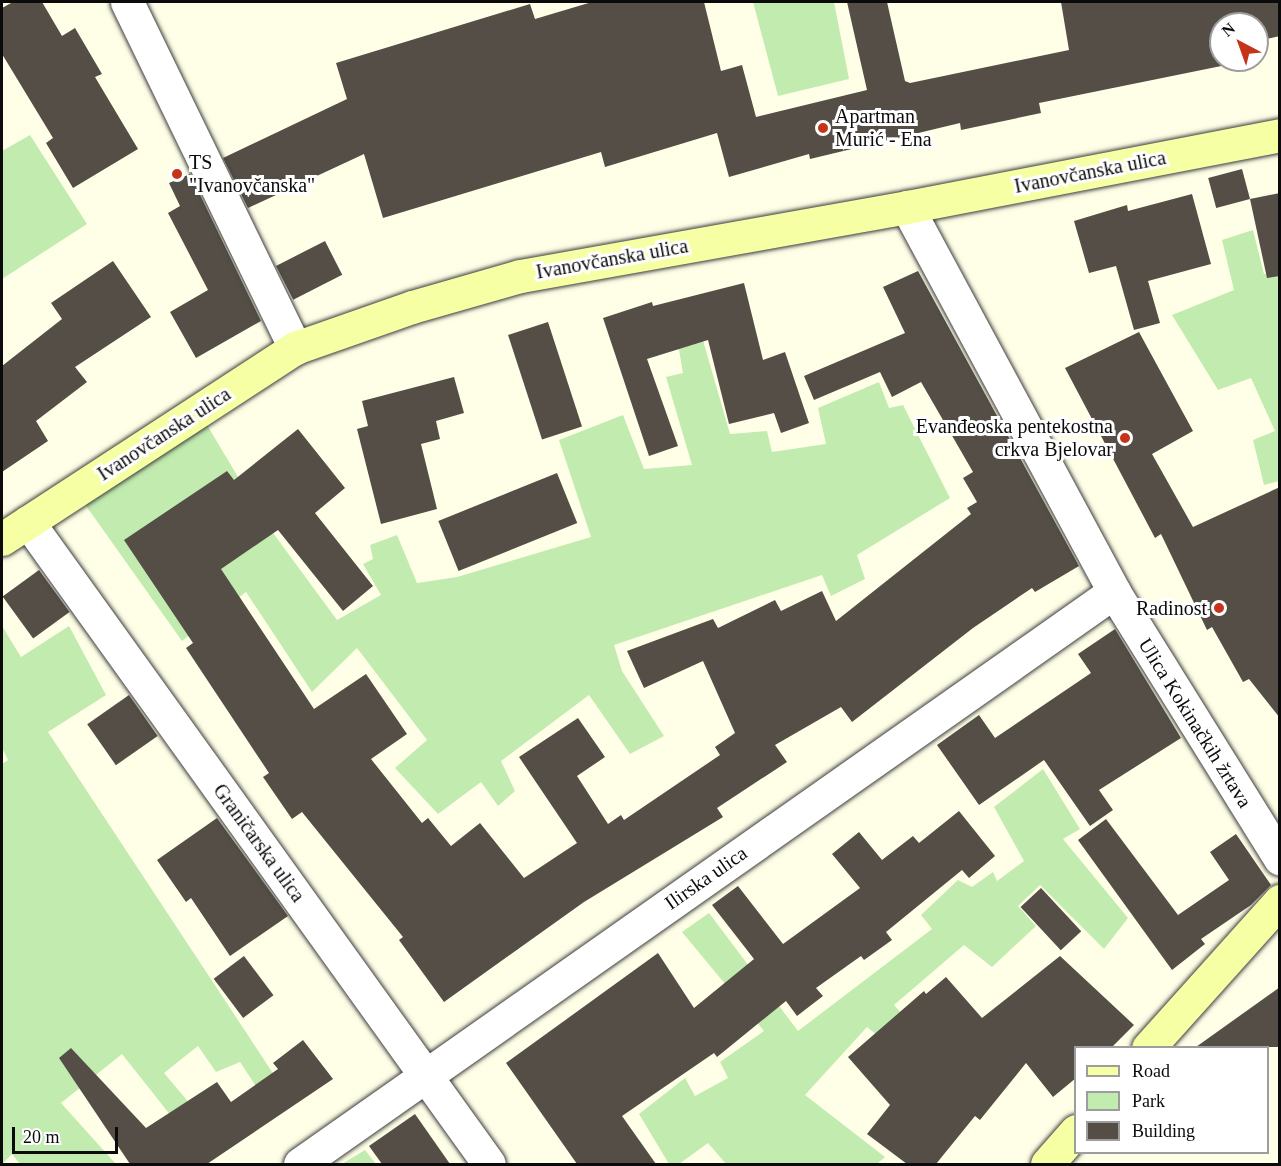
<!DOCTYPE html>
<meta charset="utf-8">
<style>
body{margin:0}
#map{position:relative;width:1281px;height:1166px;overflow:hidden;background:#ffffe8;font-family:Georgia,serif}
div>[style]{position:absolute}
.green>*{inset:0;background:#c2ecaf}
.building>*{inset:0;background:#544e46;transform-origin:0 0}
.roads{filter:drop-shadow(0 0 2px #3e3e3e) drop-shadow(0 0 2px #3e3e3e)}
.street>*{height:33px;margin:-16.5px;padding:0 16.5px;transform-origin:16.5px;border-radius:16.5px;background:#fff}
.secondary>*{height:33px;margin:-16.5px;padding:0 16.5px;transform-origin:16.5px;border-radius:16.5px;background:#f6ffa3}
.dots>*{width:16px;height:16px;translate:-50% -50%;box-sizing:border-box;border:3px solid #fff;border-radius:50%}
span{translate:-50% -50%;white-space:nowrap;text-align:center;line-height:1.15;-webkit-text-stroke:6px #fff;paint-order:stroke}
.poi-label{font-size:20px;color:#0b0b0b}
.left{translate:0 -50%;text-align:left}
.right{translate:-100% -50%;text-align:right}
.street-label{font-size:20px;color:#0b0b0b}
.frame{position:absolute;inset:0;border:3px solid #0b0b0b;pointer-events:none}
.legend{position:absolute;left:1074px;top:1046px;width:195px;height:108px;box-sizing:border-box;background:#fff;border:2px solid #9d9d9d;margin:0;padding:8px 10px;list-style:none;font-size:18px;color:#0b0b0b}
.legend li{display:flex;align-items:center;gap:12px;height:30px}
.legend b{width:30px;border:2px solid #9d9d9d}
.north{position:absolute;left:1209px;top:12px;width:60px;height:60px;box-sizing:border-box;background:#fff;border:2px solid #9d9d9d;border-radius:50%;rotate:319deg;font-size:16px;font-weight:700;line-height:24px;text-align:center;color:#0b0b0b}
.north::after{content:'';display:block;margin:auto;width:21px;height:27px;background:#c53418;clip-path:polygon(50% 0,100% 100%,50% 72%,0 100%)}
.scale{position:absolute;left:12px;top:1127px;width:106px;height:27px;box-sizing:border-box;border:3px solid #0b0b0b;border-top:0;padding-left:8px;font-size:18px;line-height:21px;white-space:nowrap;color:#0b0b0b;-webkit-text-stroke:4px #fff;paint-order:stroke}
</style>
<div id="map">
<div class="green">
<div style="clip-path:polygon(753px 2px,834px 2px,849px 79px,778px 96px)"></div>
<div style="clip-path:polygon(30px 135px,87px 224px,2px 279px,2px 151px)"></div>
<div style="clip-path:polygon(1253px 230px,1264px 274px,1279px 272px,1279px 481px,1264px 485px,1253px 440px,1275px 431px,1251px 378px,1218px 390px,1172px 315px,1234px 290px,1222px 240px)"></div>
<div style="clip-path:polygon(698px 323px,730px 434px,767px 431px,772px 452px,826px 444px,818px 408px,879px 382px,889px 408px,903px 405px,950px 498px,857px 555px,865px 579px,831px 596px,822px 575px,614px 645px,622px 671px,664px 736px,630px 754px,589px 695px,501px 761px,515px 791px,498px 806px,481px 782px,438px 814px,395px 768px,427px 740px,357px 648px,312px 692px,246px 592px,182px 641px,84px 503px,153px 456px,207px 425px,265px 522px,337px 620px,381px 595px,363px 564px,373px 559px,370px 545px,397px 535px,417px 583px,457px 577px,591px 537px,559px 440px,623px 415px,644px 469px,692px 465px,666px 377px,683px 373px,675px 327px)"></div>
<div style="clip-path:polygon(2px 626px,21px 657px,69px 626px,106px 695px,48px 732px,290px 1099px,273px 1112px,240px 1062px,216px 1072px,198px 1046px,164px 1073px,197px 1112px,179px 1126px,122px 1054px,61px 1103px,116px 1164px,20px 1164px,12px 1154px,2px 1164px,2px 764px,8px 760px,2px 748px)"></div>
<div style="clip-path:polygon(1043px 769px,1080px 829px,1063px 839px,1128px 918px,1104px 949px,1040px 885px,1018px 906px,1036px 926px,992px 967px,964px 945px,894px 1005px,917px 1031px,897px 1051px,867px 1027px,805px 1095px,885px 1157px,877px 1164px,726px 1164px,708px 1143px,679px 1164px,669px 1164px,639px 1114px,685px 1078px,695px 1096px,728px 1078px,720px 1062px,764px 1031px,682px 932px,709px 913px,798px 1031px,932px 929px,921px 915px,958px 880px,972px 887px,993px 872px,997px 881px,1024px 861px,994px 807px)"></div>
<div style="clip-path:polygon(365px 1150px,376px 1164px,342px 1164px)"></div>
</div>
<div class="building">
<div style="clip-path:polygon(13px 2px,42px 2px,62px 36px,75px 28px,102px 74px,95px 77px,138px 149px,73px 188px,46px 143px,53px 138px,2px 54px,2px 8px)"></div>
<div style="clip-path:polygon(592px 2px,704px 2px,721px 71px,742px 65px,756px 117px,867px 90px,847px 2px,887px 2px,905px 81px,910px 83px,1069px 50px,1061px 2px,1280px 2px,1280px 36px,1257px 41px,1257px 24px,1221px 24px,1221px 60px,1241px 62px,1039px 103px,1041px 113px,961px 130px,960px 123px,810px 159px,809px 154px,729px 177px,717px 133px,605px 167px,601px 152px,383px 218px,364px 154px,248px 208px,223px 158px,347px 99px,336px 63px,530px 4px,535px 19px)"></div>
<div style="left:1242px;top:169px;width:31px;height:35px;rotate:75deg"></div>
<div style="clip-path:polygon(190px 174px,261px 321px,196px 358px,170px 312px,208px 290px,168px 213px,180px 206px,169px 183px)"></div>
<div style="clip-path:polygon(1280px 193px,1280px 276px,1267px 278px,1250px 199px)"></div>
<div style="clip-path:polygon(1192px 194px,1211px 264px,1148px 281px,1160px 323px,1134px 330px,1116px 266px,1089px 273px,1074px 221px,1127px 205px,1128px 211px)"></div>
<div style="left:325px;top:241px;width:38px;height:55px;rotate:63deg"></div>
<div style="clip-path:polygon(113px 261px,151px 317px,75px 367px,87px 382px,36px 421px,48px 441px,2px 472px,2px 366px,62px 319px,51px 303px)"></div>
<div style="clip-path:polygon(918px 271px,1079px 566px,1035px 592px,1032px 588px,973px 628px,852px 722px,841px 707px,775px 745px,787px 762px,717px 808px,723px 817px,584px 902px,444px 1002px,399px 940px,403px 937px,302px 812px,292px 819px,263px 777px,269px 773px,186px 648px,193px 643px,124px 540px,227px 471px,234px 480px,298px 429px,345px 488px,315px 513px,373px 586px,343px 611px,278px 530px,221px 569px,314px 709px,366px 674px,407px 734px,371px 759px,422px 823px,428px 818px,451px 846px,480px 823px,524px 878px,577px 843px,519px 757px,578px 718px,605px 757px,577px 776px,608px 824px,621px 815px,624px 820px,720px 755px,715px 747px,735px 733px,703px 661px,644px 688px,627px 651px,713px 619px,718px 628px,775px 600px,781px 611px,822px 591px,836px 621px,971px 514px,967px 508px,977px 502px,963px 478px,973px 472px,921px 382px,892px 397px,880px 372px,814px 400px,804px 376px,905px 333px,883px 287px)"></div>
<div style="clip-path:polygon(744px 283px,763px 360px,785px 352px,809px 423px,781px 433px,774px 413px,729px 424px,708px 340px,647px 359px,678px 446px,649px 456px,603px 318px,652px 302px,653px 306px)"></div>
<div style="left:548px;top:322px;width:110px;height:42px;rotate:72deg"></div>
<div style="clip-path:polygon(1139px 332px,1193px 431px,1152px 454px,1193px 527px,1280px 487px,1280px 718px,1249px 679px,1243px 682px,1212px 627px,1207px 630px,1161px 534px,1155px 538px,1065px 368px)"></div>
<div style="clip-path:polygon(454px 377px,464px 413px,436px 421px,440px 439px,421px 444px,437px 509px,381px 524px,357px 429px,368px 426px,362px 401px)"></div>
<div style="left:557px;top:473px;width:54px;height:128px;rotate:68deg"></div>
<div style="left:39px;top:570px;width:52px;height:45px;rotate:54deg"></div>
<div style="clip-path:polygon(1115px 629px,1181px 738px,1099px 790px,1113px 810px,1090px 826px,1044px 760px,979px 805px,937px 745px,979px 715px,995px 738px,1091px 673px,1078px 654px)"></div>
<div style="left:129px;top:695px;width:50px;height:51px;rotate:55deg"></div>
<div style="clip-path:polygon(959px 811px,995px 856px,969px 878px,962px 870px,886px 932px,892px 940px,864px 960px,861px 956px,816px 988px,823px 996px,797px 1016px,786px 1001px,717px 1057px,714px 1053px,622px 1116px,656px 1164px,577px 1164px,506px 1063px,658px 953px,694px 1008px,754px 959px,712px 905px,738px 886px,783px 944px,860px 888px,832px 854px,859px 832px,882px 860px,913px 836px,919px 843px)"></div>
<div style="clip-path:polygon(217px 818px,288px 916px,230px 956px,191px 898px,186px 902px,157px 860px)"></div>
<div style="clip-path:polygon(1106px 819px,1178px 915px,1229px 880px,1210px 852px,1236px 834px,1271px 885px,1251px 905px,1201px 939px,1205px 944px,1172px 970px,1078px 840px)"></div>
<div style="left:1041px;top:888px;width:59px;height:28px;rotate:47deg"></div>
<div style="left:244px;top:956px;width:49px;height:38px;rotate:53deg"></div>
<div style="clip-path:polygon(1060px 956px,1134px 1025px,1112px 1047px,1076px 1047px,1076px 1078px,1053px 1097px,1026px 1063px,980px 1120px,975px 1116px,936px 1164px,907px 1164px,867px 1134px,890px 1105px,848px 1057px,924px 991px,926px 994px,946px 977px,982px 1018px)"></div>
<div style="clip-path:polygon(1280px 987px,1280px 1047px,1196px 1047px)"></div>
<div style="clip-path:polygon(303px 1040px,333px 1079px,207px 1164px,130px 1164px,59px 1058px,71px 1048px,146px 1128px,217px 1082px,231px 1102px,278px 1069px,273px 1063px)"></div>
<div style="clip-path:polygon(415px 1114px,450px 1164px,382px 1164px,369px 1146px)"></div>
</div>
<div class="roads">
<div class="street">
<div style="left:127px;top:2px;width:385px;rotate:64.1deg"></div>
<div style="left:907px;top:207px;width:437px;rotate:61.7deg"></div>
<div style="left:1114px;top:592px;width:314px;rotate:58.1deg"></div>
<div style="left:28px;top:522px;width:790px;rotate:54.32deg"></div>
<div style="left:300px;top:1164px;width:995px;rotate:-35.1deg"></div>
</div>
<div class="secondary">
<div style="left:2px;top:539px;width:350px;rotate:-33.1deg"></div>
<div style="left:295px;top:348px;width:124px;rotate:-19.3deg"></div>
<div style="left:412px;top:307px;width:112px;rotate:-16deg"></div>
<div style="left:520px;top:276px;width:393px;rotate:-10.1deg"></div>
<div style="left:907px;top:207px;width:380px;rotate:-10.9deg"></div>
<div style="left:1148px;top:1048px;width:198px;rotate:-48.1deg"></div>
<div style="left:1047px;top:1164px;width:44px;rotate:-48.7deg"></div>
</div>
</div>
<div class="dots">
<div style="left:823px;top:128px;background:#c53418"></div>
<div style="left:177px;top:174px;background:#c53418"></div>
<div style="left:1125px;top:438px;background:#c53418"></div>
<div style="left:1219px;top:608px;background:#c53418"></div>
</div>
<div class="poi-label">
<span class="left" style="left:835px;top:128px">Apartman<br>Murić - Ena</span>
<span class="left" style="left:189px;top:174px">TS<br>"Ivanovčanska"</span>
<span class="right" style="left:1113px;top:438px">Evanđeoska pentekostna<br>crkva Bjelovar</span>
<span class="right" style="left:1207px;top:608px">Radinost</span>
</div>
<div class="street-label">
<span style="left:1090px;top:172px;rotate:-11deg">Ivanovčanska ulica</span>
<span style="left:612px;top:259px;rotate:-10deg">Ivanovčanska ulica</span>
<span style="left:164px;top:434px;rotate:-33deg">Ivanovčanska ulica</span>
<span style="left:1195px;top:723px;rotate:58deg">Ulica Kokinačkih žrtava</span>
<span style="left:259px;top:843px;rotate:54deg">Graničarska ulica</span>
<span style="left:706px;top:878px;rotate:-35deg">Ilirska ulica</span>
</div>
<div class="frame"></div>
<ul class="legend">
<li><b style="height:8px;background:#f6ffa3"></b>Road</li>
<li><b style="height:16px;background:#c2ecaf"></b>Park</li>
<li><b style="height:16px;background:#544e46"></b>Building</li>
</ul>
<div class="north">N</div>
<div class="scale">20 m</div>
</div>
